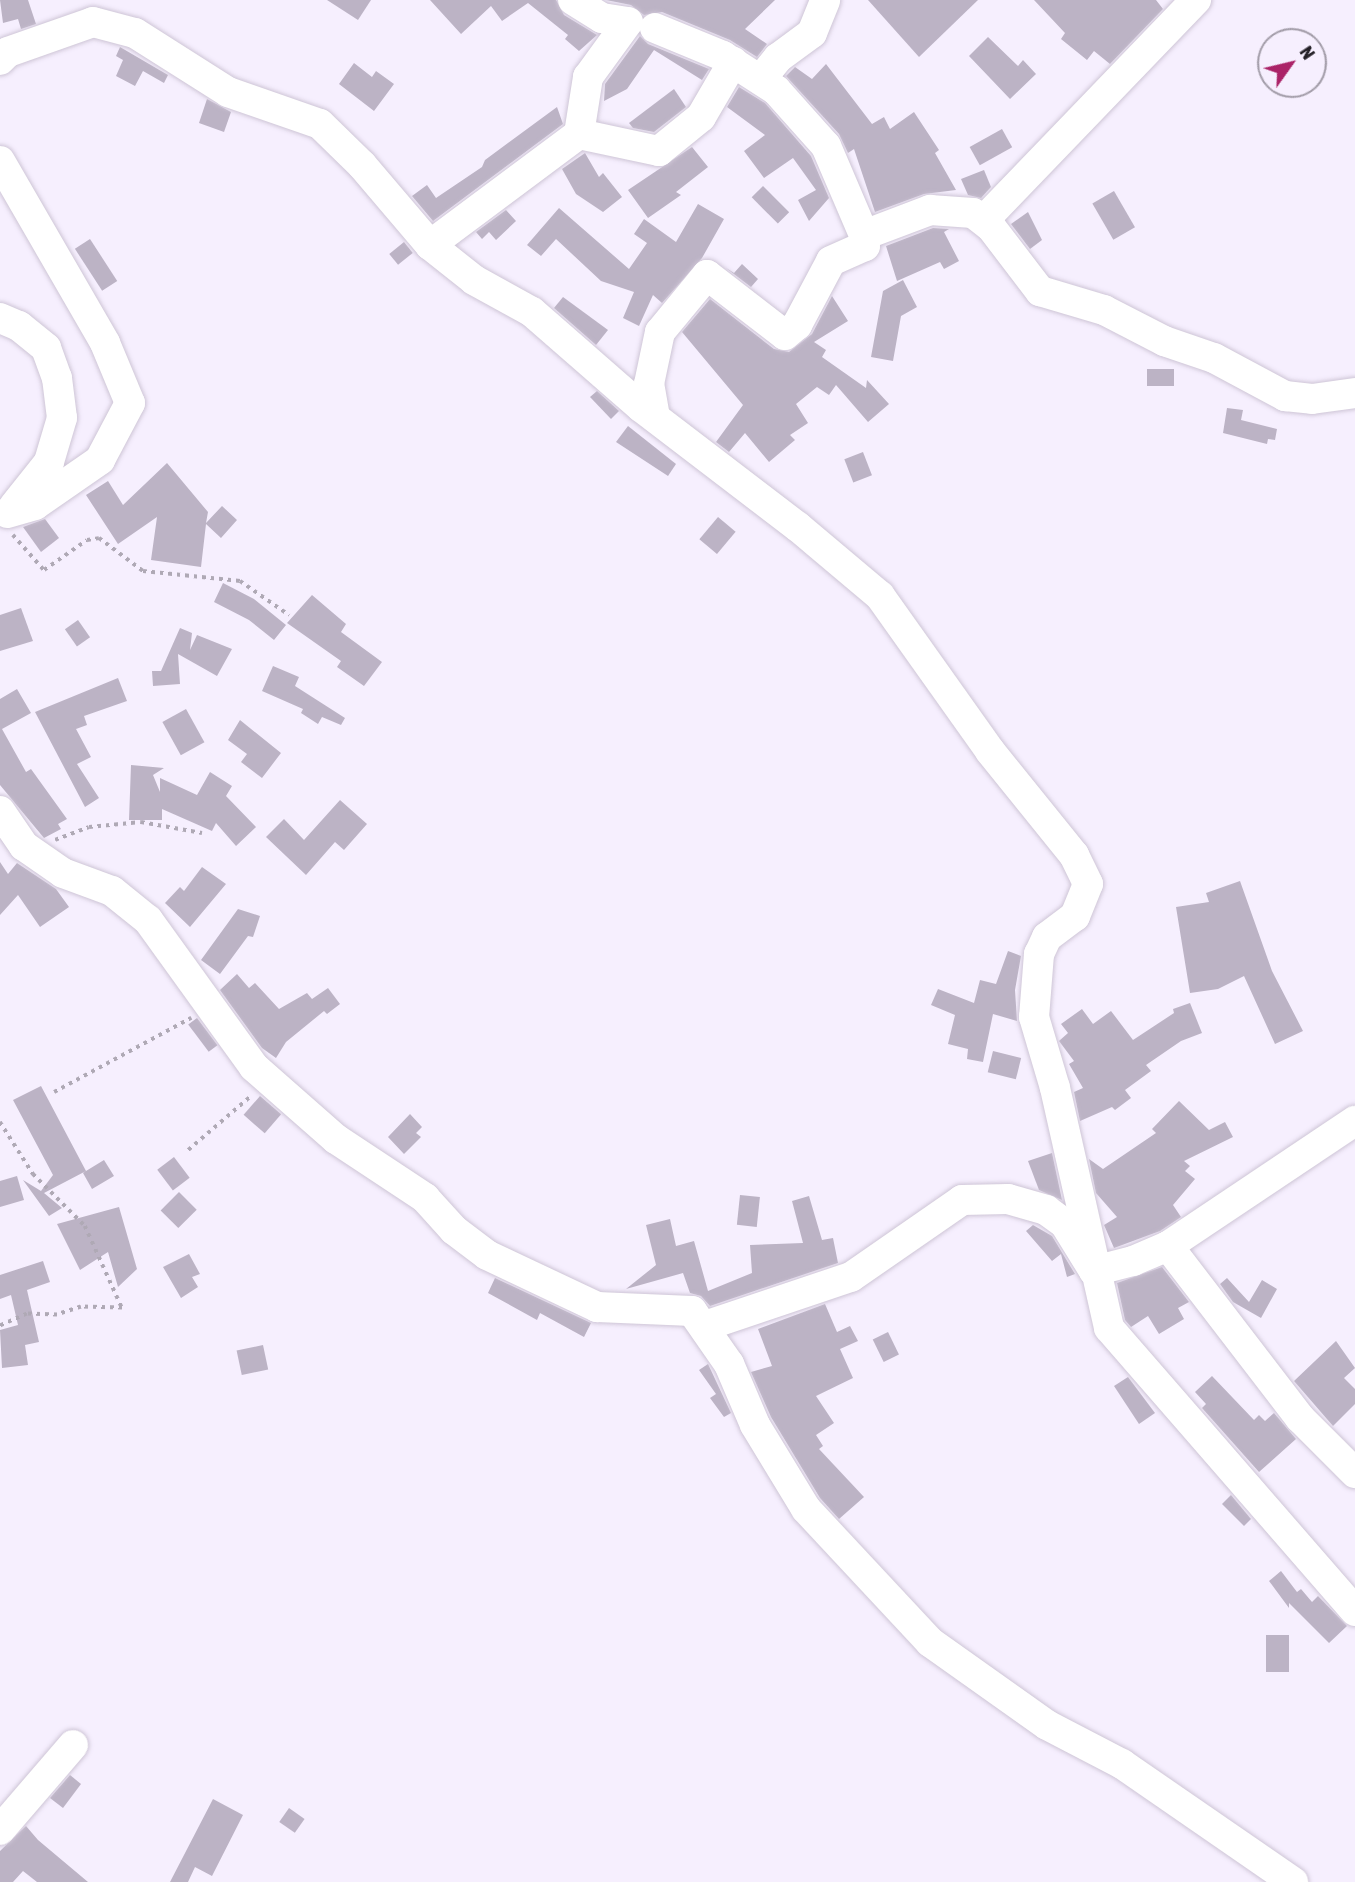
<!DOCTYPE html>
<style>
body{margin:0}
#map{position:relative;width:1355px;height:1882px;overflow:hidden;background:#f6effe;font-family:"Asap Condensed",sans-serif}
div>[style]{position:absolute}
.building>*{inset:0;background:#bcb3c5;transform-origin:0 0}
.path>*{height:3.5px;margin-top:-1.75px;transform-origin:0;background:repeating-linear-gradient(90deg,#afa9b5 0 3.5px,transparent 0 8.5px)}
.roads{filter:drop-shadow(0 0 2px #cec5d6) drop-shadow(0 0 2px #cec5d6)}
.minor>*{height:30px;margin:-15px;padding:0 15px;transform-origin:15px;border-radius:15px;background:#fff}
span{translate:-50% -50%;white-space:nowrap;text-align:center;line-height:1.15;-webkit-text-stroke:7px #f6effe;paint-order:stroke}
.north{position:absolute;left:1257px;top:28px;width:70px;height:70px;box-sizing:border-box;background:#f6effe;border:2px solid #a29ca8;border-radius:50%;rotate:56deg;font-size:19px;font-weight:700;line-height:28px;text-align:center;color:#231f26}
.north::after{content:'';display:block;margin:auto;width:24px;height:32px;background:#ab2368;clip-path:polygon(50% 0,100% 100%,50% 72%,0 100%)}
</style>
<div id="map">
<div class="building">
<div style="clip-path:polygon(0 0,28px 0,36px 24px,21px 29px,18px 19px,3px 23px)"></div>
<div style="clip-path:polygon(327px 0,371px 0,358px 20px)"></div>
<div style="clip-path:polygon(430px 0,556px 0,564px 15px,597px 35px,579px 51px,565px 39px,568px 35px,528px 3px,502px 21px,491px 6px,461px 34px)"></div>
<div style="clip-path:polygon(606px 0,775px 0,745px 29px,767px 44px,757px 57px,730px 40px,662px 12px,644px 15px,631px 5px)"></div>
<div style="clip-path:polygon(868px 0,978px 0,919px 57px)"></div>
<div style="clip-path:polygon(1034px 0,1156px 0,1163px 9px,1110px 64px,1094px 51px,1087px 60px,1061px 39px,1065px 33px)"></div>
<div style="clip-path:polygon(640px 36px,648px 44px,709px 69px,702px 80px,654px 50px,627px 89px,604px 101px,605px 84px)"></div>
<div style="clip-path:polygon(988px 37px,1018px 66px,1023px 60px,1036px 74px,1010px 99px,969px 56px)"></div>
<div style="clip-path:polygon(120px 47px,168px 75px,164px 83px,143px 71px,135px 86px,116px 76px,123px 60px,116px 56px)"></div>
<div style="clip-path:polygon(354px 63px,372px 77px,376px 71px,394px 84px,374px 111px,339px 84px)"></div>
<div style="clip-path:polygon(826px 64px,872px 124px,884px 117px,890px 129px,914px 112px,939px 150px,935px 153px,956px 190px,924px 194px,875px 212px,854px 149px,848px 153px,839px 134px,786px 76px,795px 67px,812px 79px)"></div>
<div style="clip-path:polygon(739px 87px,765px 103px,811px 156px,829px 198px,809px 221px,798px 200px,816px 190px,793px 158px,764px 178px,744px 151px,765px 135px,727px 107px)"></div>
<div style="clip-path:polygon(674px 89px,686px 107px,654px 132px,633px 128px,629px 123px)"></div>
<div style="clip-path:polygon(207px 99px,231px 112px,224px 132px,199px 123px)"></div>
<div style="clip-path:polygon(557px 107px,563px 124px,433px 221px,412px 196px,427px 185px,436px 198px,482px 167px,485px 160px)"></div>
<div style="left:1002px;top:129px;width:21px;height:37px;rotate:61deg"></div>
<div style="clip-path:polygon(692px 147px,708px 167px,676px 192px,681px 195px,648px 218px,628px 190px)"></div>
<div style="clip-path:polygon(585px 153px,599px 177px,603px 173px,622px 197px,603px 212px,576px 194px,562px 169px)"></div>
<div style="clip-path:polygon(984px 170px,991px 187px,981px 198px,968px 195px,961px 179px)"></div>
<div style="left:763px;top:186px;width:37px;height:16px;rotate:45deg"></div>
<div style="left:1114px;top:191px;width:42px;height:25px;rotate:60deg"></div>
<div style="clip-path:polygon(698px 204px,724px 219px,702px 258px,662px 303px,653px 295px,639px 326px,623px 318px,634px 292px,601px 281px,556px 239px,541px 256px,527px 245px,559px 208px,629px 269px,647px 243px,634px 234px,644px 219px,676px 242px)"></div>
<div style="clip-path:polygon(506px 210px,516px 221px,496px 240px,489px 232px,482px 239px,476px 232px)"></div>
<div style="clip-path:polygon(1028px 212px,1042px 240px,1030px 249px,1011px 224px)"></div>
<div style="clip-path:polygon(933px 228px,949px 229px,944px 232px,959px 261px,944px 269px,940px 262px,897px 281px,886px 246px)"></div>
<div style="left:90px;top:239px;width:50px;height:18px;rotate:57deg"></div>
<div style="left:404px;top:242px;width:14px;height:19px;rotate:51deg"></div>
<div style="clip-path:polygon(742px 264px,758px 279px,751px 287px,726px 268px,734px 273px)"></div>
<div style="clip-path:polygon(903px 280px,917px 307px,901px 316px,893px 361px,871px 357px,883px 291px)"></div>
<div style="clip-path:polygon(832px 296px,848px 321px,814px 342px,826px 350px,822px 357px,866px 388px,867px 380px,889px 404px,868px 422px,836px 385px,829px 395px,817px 387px,796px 404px,808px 423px,790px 435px,795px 440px,769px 462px,745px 433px,729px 452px,716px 442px,743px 405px,682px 332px,710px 299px,774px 349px,789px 352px,812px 334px)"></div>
<div style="clip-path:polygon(563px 297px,608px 330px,596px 345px,554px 308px)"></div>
<div style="left:1147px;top:369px;width:27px;height:17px"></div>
<div style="clip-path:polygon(597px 391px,619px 411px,611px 419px,590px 397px)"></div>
<div style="clip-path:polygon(1227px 408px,1243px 410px,1241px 420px,1277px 429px,1275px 440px,1268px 439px,1267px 444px,1223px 433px)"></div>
<div style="clip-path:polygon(628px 426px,676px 464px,668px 476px,616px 442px)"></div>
<div style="left:863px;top:452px;width:25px;height:20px;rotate:69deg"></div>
<div style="clip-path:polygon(167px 463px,208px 512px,206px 523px,222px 506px,237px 520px,221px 538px,206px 524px,201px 567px,151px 560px,157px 517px,118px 544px,86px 495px,108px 481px,123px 505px)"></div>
<div style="left:718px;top:517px;width:23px;height:29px;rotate:40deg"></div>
<div style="clip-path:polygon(45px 519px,59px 538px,41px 552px,23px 527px)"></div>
<div style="clip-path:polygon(223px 583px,254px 599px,286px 625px,274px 640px,249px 620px,214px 602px)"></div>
<div style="clip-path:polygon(312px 595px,346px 624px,341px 632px,382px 662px,364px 686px,337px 667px,341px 661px,287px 623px)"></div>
<div style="clip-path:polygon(21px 608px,33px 641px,0 651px,0 615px)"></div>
<div style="left:78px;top:620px;width:21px;height:16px;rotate:55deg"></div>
<div style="clip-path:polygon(180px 628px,192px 633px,190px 650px,197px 635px,232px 649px,217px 676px,178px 654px,180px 684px,153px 686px,152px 671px,161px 671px)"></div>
<div style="clip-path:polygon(273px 666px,299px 677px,295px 686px,345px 718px,341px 725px,322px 717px,318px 724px,301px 713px,303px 709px,262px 691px)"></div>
<div style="clip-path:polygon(118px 678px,127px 701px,84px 716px,87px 725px,76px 729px,91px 757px,77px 764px,99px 798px,85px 807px,35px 712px)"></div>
<div style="clip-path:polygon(17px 689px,31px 713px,2px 729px,26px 772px,31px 769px,67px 819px,58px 824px,61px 829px,44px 838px,0 785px,0 699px)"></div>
<div style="left:186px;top:709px;width:38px;height:27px;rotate:61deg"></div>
<div style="clip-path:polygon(240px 720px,281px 753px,262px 778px,241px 762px,247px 754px,228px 740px)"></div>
<div style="clip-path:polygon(131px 765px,164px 768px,153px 775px,160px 792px,160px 778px,197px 795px,210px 772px,232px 786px,226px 796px,256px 827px,236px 846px,216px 823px,212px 831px,162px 809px,162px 820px,129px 820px)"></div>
<div style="clip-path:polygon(340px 800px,367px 824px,344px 850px,335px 842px,306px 875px,266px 837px,284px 819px,304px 840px)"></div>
<div style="clip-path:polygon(0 862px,8px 874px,17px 863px,56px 889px,69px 907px,40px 927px,18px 895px,0 915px)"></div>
<div style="clip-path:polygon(202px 867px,226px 884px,190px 927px,165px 903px,180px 887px,184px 891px)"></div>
<div style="clip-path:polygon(1240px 881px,1272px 971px,1303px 1031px,1275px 1044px,1244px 976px,1218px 989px,1190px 993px,1176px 907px,1209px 902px,1206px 893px)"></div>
<div style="clip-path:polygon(238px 909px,260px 916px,253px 937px,248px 936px,220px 974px,201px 960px)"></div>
<div style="clip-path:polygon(1008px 951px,1021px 956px,1015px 990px,1017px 1021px,993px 1014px,983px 1062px,967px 1059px,968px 1049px,948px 1044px,955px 1015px,931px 1005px,938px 989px,974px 1003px,980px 980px,996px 984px)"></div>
<div style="clip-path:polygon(237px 974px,249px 988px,255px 983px,279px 1009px,307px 993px,312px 999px,328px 988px,340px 1004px,327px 1014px,324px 1011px,286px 1042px,276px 1058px,262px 1048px,220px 990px)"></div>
<div style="clip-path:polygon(1190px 1003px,1202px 1033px,1181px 1041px,1146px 1065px,1151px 1071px,1125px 1090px,1131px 1098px,1115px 1110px,1112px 1107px,1080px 1121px,1074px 1092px,1083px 1088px,1069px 1064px,1074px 1061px,1059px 1041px,1068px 1033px,1061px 1024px,1082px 1009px,1093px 1024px,1111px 1011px,1133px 1040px,1174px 1013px,1173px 1009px)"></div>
<div style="left:197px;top:1018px;width:34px;height:11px;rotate:53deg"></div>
<div style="left:993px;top:1051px;width:29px;height:22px;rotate:14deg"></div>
<div style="clip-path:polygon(41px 1086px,86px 1171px,104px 1160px,114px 1176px,92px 1189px,83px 1173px,86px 1171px,44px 1193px,62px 1208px,49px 1216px,23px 1180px,41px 1191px,53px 1175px,13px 1100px)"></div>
<div style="left:260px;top:1096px;width:28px;height:25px;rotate:41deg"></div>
<div style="clip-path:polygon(1179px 1101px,1209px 1130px,1225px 1122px,1233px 1137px,1184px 1161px,1190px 1166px,1185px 1171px,1195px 1179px,1173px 1205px,1181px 1217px,1160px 1231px,1114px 1248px,1104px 1225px,1117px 1217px,1096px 1193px,1089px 1159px,1103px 1169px,1156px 1133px,1152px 1129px)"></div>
<div style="clip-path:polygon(410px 1114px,422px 1127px,416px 1133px,421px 1137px,404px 1154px,388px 1137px)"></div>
<div style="clip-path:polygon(1052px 1153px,1062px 1200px,1039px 1190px,1028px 1161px)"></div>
<div style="left:174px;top:1157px;width:26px;height:21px;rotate:53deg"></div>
<div style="clip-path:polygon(17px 1176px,24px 1200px,0 1207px,0 1181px)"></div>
<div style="left:179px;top:1192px;width:25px;height:26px;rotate:45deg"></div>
<div style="left:740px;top:1195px;width:20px;height:30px;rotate:6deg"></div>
<div style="clip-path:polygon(809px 1196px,822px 1240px,833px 1238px,838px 1263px,710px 1306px,701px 1296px,690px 1293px,683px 1273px,626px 1289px,656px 1265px,646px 1225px,670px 1219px,676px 1246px,694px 1241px,708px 1291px,752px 1273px,750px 1245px,803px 1243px,792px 1201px)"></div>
<div style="clip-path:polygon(119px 1207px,137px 1269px,118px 1287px,108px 1252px,80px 1270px,57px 1224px)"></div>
<div style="clip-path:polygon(1033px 1225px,1052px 1236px,1075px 1274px,1067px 1277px,1061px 1254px,1052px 1261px,1026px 1231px)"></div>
<div style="clip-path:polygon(189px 1254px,200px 1274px,192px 1277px,198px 1287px,181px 1298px,163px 1267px)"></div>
<div style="clip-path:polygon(43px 1261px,50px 1282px,27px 1290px,39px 1342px,25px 1345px,28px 1365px,2px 1368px,0 1330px,18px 1325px,11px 1295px,0 1299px,0 1275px)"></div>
<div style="clip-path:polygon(1162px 1267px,1189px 1302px,1178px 1308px,1184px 1319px,1159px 1334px,1148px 1316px,1131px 1327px,1125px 1320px,1117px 1283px)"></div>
<div style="clip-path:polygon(495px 1278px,591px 1323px,584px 1337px,540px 1313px,537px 1320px,488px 1293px)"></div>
<div style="clip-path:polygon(1227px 1278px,1249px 1302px,1262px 1280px,1277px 1289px,1261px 1318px,1233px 1302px,1220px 1284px)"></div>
<div style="clip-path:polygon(825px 1304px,837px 1332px,850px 1326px,858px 1341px,840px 1349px,853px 1378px,816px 1396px,834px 1423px,816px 1435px,823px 1446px,819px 1449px,864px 1497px,839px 1519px,820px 1498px,771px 1417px,751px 1372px,772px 1366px,758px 1329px)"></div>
<div style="left:888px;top:1332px;width:25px;height:17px;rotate:64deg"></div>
<div style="clip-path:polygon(1336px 1341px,1355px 1368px,1344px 1378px,1355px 1389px,1355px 1404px,1333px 1426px,1294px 1381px)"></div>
<div style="left:263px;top:1345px;width:25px;height:27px;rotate:78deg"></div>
<div style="clip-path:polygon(708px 1364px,731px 1413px,724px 1417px,710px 1398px,716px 1394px,699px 1370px)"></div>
<div style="clip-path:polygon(1212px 1376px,1254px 1420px,1259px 1415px,1265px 1421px,1274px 1413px,1296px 1439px,1259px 1472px,1202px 1408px,1206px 1404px,1195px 1392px)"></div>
<div style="clip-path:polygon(1128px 1377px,1155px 1413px,1139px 1424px,1114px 1386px)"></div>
<div style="clip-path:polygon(1231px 1495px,1251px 1519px,1244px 1526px,1222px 1504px)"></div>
<div style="clip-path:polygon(1281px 1571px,1297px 1592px,1301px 1589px,1312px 1602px,1318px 1596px,1347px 1626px,1329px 1643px,1289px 1603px,1289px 1608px,1269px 1581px)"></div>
<div style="left:1266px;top:1635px;width:23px;height:37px"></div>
<div style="clip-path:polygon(70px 1775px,81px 1784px,63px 1808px,50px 1798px)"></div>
<div style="clip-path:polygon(213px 1799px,243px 1815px,212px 1876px,195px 1867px,188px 1882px,170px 1882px)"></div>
<div style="left:289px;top:1808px;width:19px;height:17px;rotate:35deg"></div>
<div style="clip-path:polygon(26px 1826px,38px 1840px,88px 1882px,37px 1882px,23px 1871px,13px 1882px,0 1882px,0 1851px)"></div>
</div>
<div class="path">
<div style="left:13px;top:535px;width:47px;rotate:48.5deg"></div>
<div style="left:44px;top:570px;width:52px;rotate:-34.9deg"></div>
<div style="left:87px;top:540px;width:12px;rotate:-9deg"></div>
<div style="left:99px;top:538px;width:55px;rotate:36.9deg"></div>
<div style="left:143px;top:571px;width:98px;rotate:5.9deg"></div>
<div style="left:240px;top:581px;width:60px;rotate:34.8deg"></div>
<div style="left:55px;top:840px;width:36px;rotate:-21deg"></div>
<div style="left:89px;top:827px;width:52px;rotate:-5.5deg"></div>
<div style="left:141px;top:822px;width:62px;rotate:10.2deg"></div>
<div style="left:54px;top:1092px;width:156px;rotate:-28.4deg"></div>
<div style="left:0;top:1122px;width:62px;rotate:57.6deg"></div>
<div style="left:33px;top:1174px;width:74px;rotate:45deg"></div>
<div style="left:85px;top:1226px;width:90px;rotate:65.7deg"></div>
<div style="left:122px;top:1308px;width:41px;rotate:-178.6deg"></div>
<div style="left:81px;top:1307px;width:25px;rotate:162deg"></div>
<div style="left:57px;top:1315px;width:30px;rotate:-178deg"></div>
<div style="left:27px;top:1314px;width:30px;rotate:156deg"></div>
<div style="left:188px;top:1150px;width:84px;rotate:-40.7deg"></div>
</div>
<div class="roads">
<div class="minor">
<div style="left:573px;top:0;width:34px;rotate:32deg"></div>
<div style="left:602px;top:18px;width:26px;rotate:9deg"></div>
<div style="left:655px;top:28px;width:74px;rotate:22.4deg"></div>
<div style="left:723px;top:56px;width:63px;rotate:32.7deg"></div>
<div style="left:776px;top:90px;width:75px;rotate:48.2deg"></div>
<div style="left:826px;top:146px;width:97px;rotate:66.9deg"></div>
<div style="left:864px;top:235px;width:71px;rotate:-20.7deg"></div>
<div style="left:930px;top:210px;width:43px;rotate:4deg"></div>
<div style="left:973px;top:213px;width:23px;rotate:38deg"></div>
<div style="left:991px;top:227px;width:81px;rotate:52.6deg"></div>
<div style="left:1040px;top:291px;width:67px;rotate:16.5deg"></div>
<div style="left:1104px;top:310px;width:68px;rotate:27.3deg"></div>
<div style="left:1164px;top:341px;width:53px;rotate:18.8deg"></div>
<div style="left:1214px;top:358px;width:81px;rotate:28.2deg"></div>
<div style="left:1285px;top:396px;width:27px;rotate:6deg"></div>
<div style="left:1312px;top:399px;width:43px;rotate:-7.9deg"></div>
<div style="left:0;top:60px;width:11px;rotate:-45deg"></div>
<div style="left:8px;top:52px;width:90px;rotate:-19.4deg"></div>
<div style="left:93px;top:22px;width:43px;rotate:14.7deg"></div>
<div style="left:135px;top:33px;width:110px;rotate:32.4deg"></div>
<div style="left:228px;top:92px;width:97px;rotate:19.2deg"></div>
<div style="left:320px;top:124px;width:59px;rotate:44.3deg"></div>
<div style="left:362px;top:165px;width:105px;rotate:49.6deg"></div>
<div style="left:430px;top:245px;width:56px;rotate:38.5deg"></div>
<div style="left:474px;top:280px;width:66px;rotate:28.9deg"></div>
<div style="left:532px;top:312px;width:145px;rotate:41.1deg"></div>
<div style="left:641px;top:407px;width:198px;rotate:37.4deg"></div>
<div style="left:798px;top:527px;width:107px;rotate:40.1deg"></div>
<div style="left:880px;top:596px;width:190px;rotate:54.6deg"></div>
<div style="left:990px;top:751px;width:134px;rotate:51.1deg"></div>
<div style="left:1074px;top:855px;width:32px;rotate:64deg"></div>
<div style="left:1088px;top:884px;width:35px;rotate:112deg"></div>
<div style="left:1075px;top:916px;width:35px;rotate:143deg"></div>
<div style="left:1047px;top:937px;width:19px;rotate:115deg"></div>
<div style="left:1039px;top:954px;width:63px;rotate:94.5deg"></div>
<div style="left:1034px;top:1017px;width:74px;rotate:73.5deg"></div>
<div style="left:1055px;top:1088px;width:246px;rotate:77.3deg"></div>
<div style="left:1109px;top:1328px;width:375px;rotate:49deg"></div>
<div style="left:761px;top:79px;width:27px;rotate:-51deg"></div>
<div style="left:778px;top:58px;width:42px;rotate:-36.3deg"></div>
<div style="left:812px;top:33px;width:35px;rotate:-68deg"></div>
<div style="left:579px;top:134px;width:82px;rotate:12deg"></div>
<div style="left:659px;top:151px;width:54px;rotate:-39deg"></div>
<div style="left:701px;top:117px;width:64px;rotate:-59.8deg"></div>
<div style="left:0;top:161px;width:210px;rotate:60deg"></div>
<div style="left:105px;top:343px;width:65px;rotate:67.4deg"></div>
<div style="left:130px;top:403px;width:64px;rotate:117.8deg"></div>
<div style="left:100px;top:460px;width:79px;rotate:145.3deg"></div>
<div style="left:35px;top:505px;width:29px;rotate:164deg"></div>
<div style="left:984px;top:220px;width:306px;rotate:-46.1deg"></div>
<div style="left:430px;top:245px;width:186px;rotate:-36.7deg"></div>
<div style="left:579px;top:134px;width:58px;rotate:-81deg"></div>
<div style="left:588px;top:77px;width:68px;rotate:-54deg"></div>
<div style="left:0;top:318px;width:21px;rotate:23deg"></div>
<div style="left:19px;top:326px;width:35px;rotate:39deg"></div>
<div style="left:46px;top:348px;width:32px;rotate:70deg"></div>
<div style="left:57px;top:378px;width:40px;rotate:82.9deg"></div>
<div style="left:62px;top:418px;width:46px;rotate:106.5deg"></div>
<div style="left:49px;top:462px;width:56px;rotate:128.5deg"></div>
<div style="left:655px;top:417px;width:34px;rotate:-100deg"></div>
<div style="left:649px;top:384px;width:53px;rotate:-78.1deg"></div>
<div style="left:660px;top:332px;width:74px;rotate:-50.5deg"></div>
<div style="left:707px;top:275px;width:98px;rotate:37.6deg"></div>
<div style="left:785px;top:335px;width:16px;rotate:-40deg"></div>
<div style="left:797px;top:325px;width:72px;rotate:-62deg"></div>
<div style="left:831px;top:261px;width:37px;rotate:-24deg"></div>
<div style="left:865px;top:246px;width:11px;rotate:-95deg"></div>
<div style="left:0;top:811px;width:42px;rotate:55.6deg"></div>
<div style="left:24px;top:846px;width:47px;rotate:34.7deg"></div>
<div style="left:63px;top:873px;width:52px;rotate:20.2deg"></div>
<div style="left:112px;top:891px;width:46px;rotate:38.9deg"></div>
<div style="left:148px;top:920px;width:181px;rotate:54.2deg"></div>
<div style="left:254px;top:1067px;width:109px;rotate:41.3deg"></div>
<div style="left:336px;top:1139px;width:107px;rotate:33.5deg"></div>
<div style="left:425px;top:1198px;width:43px;rotate:47.8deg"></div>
<div style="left:454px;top:1230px;width:41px;rotate:37.1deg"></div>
<div style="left:487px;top:1255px;width:122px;rotate:25.3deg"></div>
<div style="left:597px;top:1307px;width:95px;rotate:2.4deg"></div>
<div style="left:692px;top:1311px;width:65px;rotate:55.1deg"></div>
<div style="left:729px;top:1364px;width:66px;rotate:66.9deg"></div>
<div style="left:755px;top:1425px;width:98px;rotate:58.7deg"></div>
<div style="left:806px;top:1509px;width:182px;rotate:47deg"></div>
<div style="left:930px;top:1642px;width:143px;rotate:35.4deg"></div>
<div style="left:1047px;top:1725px;width:85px;rotate:27.5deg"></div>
<div style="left:1122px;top:1764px;width:208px;rotate:34.6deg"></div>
<div style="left:1168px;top:1246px;width:217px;rotate:52.5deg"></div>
<div style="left:1300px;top:1418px;width:78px;rotate:45deg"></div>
<div style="left:705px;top:1326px;width:154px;rotate:-18.6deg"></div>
<div style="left:851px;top:1277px;width:135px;rotate:-34.7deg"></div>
<div style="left:962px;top:1200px;width:46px;rotate:-1.2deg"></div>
<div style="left:1008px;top:1199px;width:40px;rotate:16deg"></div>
<div style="left:1046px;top:1210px;width:24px;rotate:36deg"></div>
<div style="left:1065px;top:1224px;width:55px;rotate:58.3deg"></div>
<div style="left:1094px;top:1271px;width:40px;rotate:-14.4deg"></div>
<div style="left:1133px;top:1261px;width:38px;rotate:-23deg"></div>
<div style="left:1168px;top:1246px;width:225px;rotate:-33.8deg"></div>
<div style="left:0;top:1830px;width:112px;rotate:-49.3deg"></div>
</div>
</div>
<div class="north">N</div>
</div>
